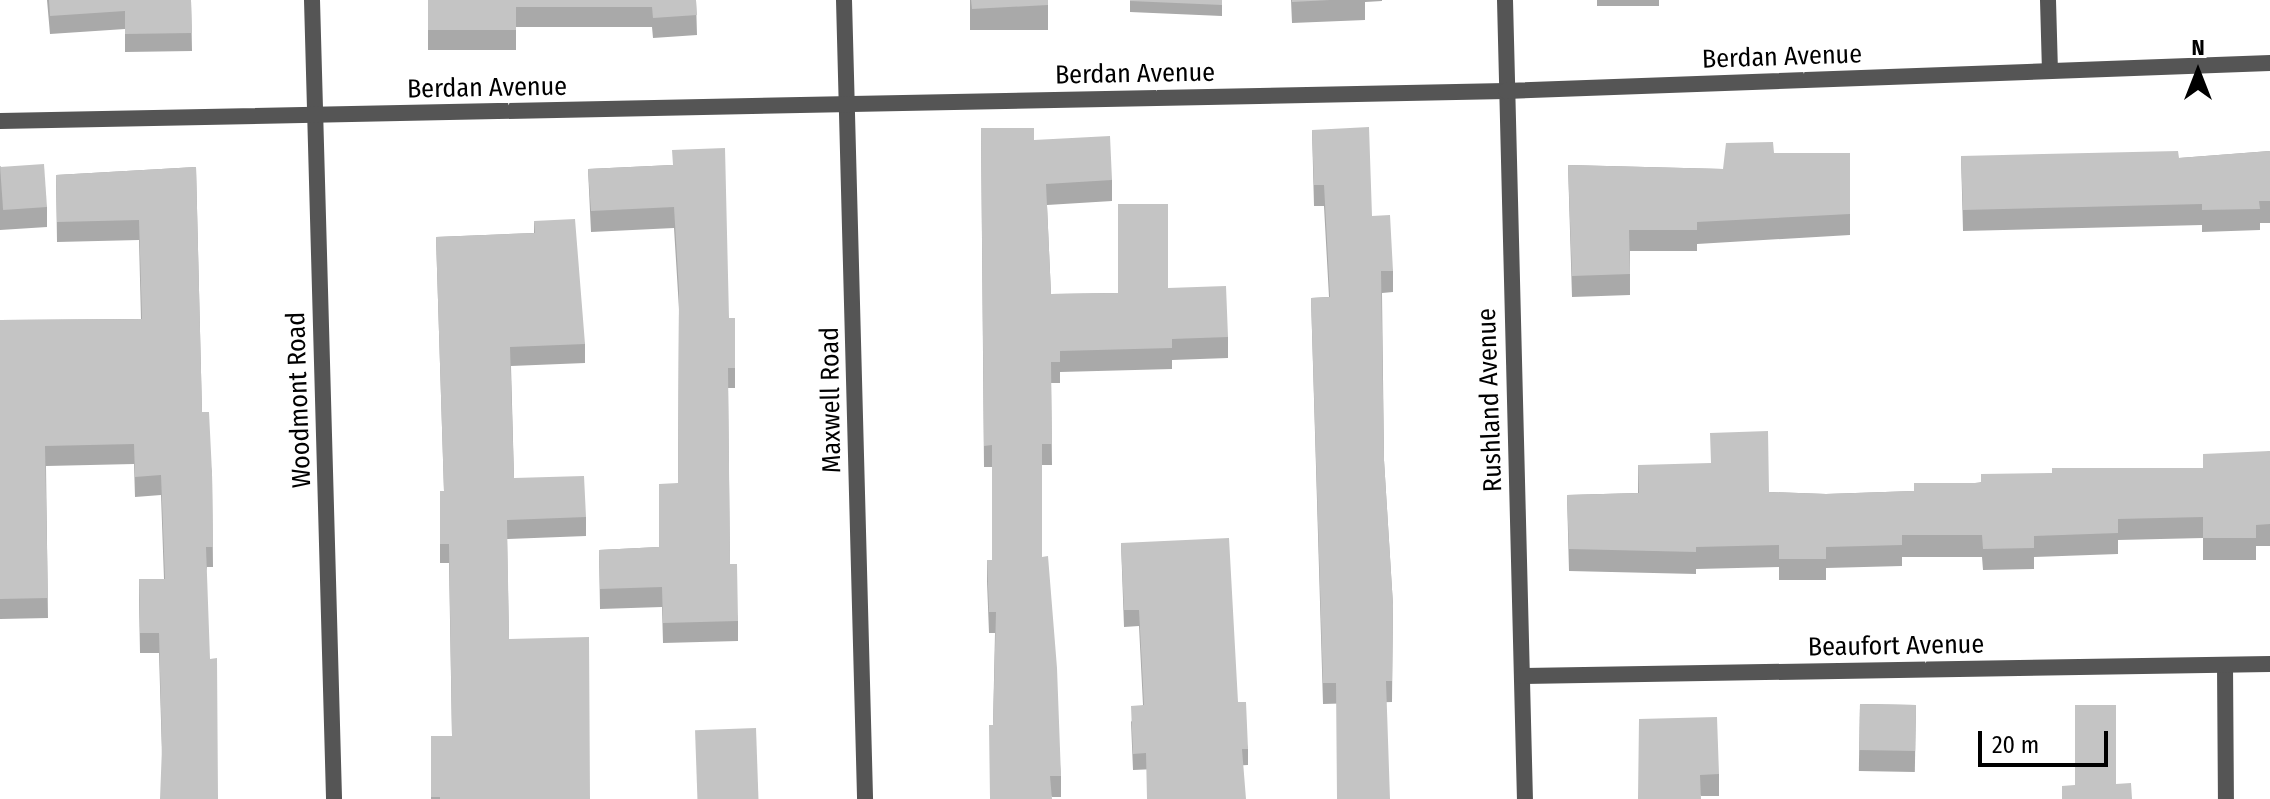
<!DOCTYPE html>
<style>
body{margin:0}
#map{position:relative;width:2270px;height:799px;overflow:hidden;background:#fff;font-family:"Fira Sans Condensed",sans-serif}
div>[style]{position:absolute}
.street>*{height:16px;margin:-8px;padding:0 8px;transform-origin:8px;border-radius:8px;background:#555}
.wall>*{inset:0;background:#a9a9a9;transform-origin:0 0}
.building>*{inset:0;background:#c4c4c4;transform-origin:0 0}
span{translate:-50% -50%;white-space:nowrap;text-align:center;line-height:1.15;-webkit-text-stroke:6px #fff;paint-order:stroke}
.street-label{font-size:26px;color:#000}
.north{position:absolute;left:2158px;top:32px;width:80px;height:80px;-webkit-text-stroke:6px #fff;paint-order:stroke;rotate:0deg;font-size:22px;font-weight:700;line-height:32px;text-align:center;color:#000}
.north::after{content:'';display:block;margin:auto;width:28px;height:36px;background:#000;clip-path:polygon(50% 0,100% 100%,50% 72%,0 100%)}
.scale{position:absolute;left:1978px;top:731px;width:130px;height:36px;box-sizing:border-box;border:4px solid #000;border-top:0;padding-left:10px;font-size:24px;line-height:28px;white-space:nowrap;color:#000;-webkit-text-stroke:6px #fff;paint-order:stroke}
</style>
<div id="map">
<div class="street">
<div style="left:312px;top:0;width:799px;rotate:88.42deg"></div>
<div style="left:844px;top:0;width:799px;rotate:88.49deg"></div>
<div style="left:1505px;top:0;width:799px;rotate:88.57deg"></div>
<div style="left:2048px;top:0;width:70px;rotate:88.4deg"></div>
<div style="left:0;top:121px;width:1506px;rotate:-1.14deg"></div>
<div style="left:1506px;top:91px;width:765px;rotate:-2.1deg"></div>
<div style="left:2225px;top:665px;width:134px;rotate:89.6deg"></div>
<div style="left:1522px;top:676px;width:748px;rotate:-0.92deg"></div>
</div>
<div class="wall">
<div style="clip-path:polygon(47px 0,191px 0,192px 51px,125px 52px,125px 29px,50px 34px)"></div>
<div style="clip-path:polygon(428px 0,696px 0,697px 35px,653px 38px,652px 27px,516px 27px,516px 50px,428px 50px)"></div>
<div style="left:970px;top:0;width:78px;height:30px"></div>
<div style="clip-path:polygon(1130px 0,1222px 0,1222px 16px,1130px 12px)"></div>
<div style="clip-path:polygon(1291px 0,1382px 0,1382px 1px,1365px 2px,1365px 20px,1292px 23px)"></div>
<div style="left:1597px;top:0;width:62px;height:6px"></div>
<div style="clip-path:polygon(981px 128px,1034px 140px,1112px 180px,1112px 201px,1047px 205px,1051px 294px,1118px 293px,1168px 288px,1228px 337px,1228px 358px,1172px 360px,1172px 369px,1060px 372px,1060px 383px,1051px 383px,1052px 465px,1042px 465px,1042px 557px,1061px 776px,1061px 797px,1052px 797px,993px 725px,995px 633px,989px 633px,987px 581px,987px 560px,992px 560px,992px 467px,984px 467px)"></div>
<div style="clip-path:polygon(1312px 130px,1372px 216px,1393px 271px,1393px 292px,1382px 293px,1384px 460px,1393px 605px,1392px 702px,1323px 704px,1311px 298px,1329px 297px,1324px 206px,1314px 206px)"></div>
<div style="clip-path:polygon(2270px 151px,2270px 223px,2260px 223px,2260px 230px,2202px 232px,2202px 225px,1963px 231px,1961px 156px,2179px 158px)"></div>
<div style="clip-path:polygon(1774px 153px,1850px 153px,1850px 235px,1697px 244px,1697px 251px,1630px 251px,1630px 295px,1572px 297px,1568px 165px,1723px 169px)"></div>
<div style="clip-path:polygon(672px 165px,729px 318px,735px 318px,735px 388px,728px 388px,730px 564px,738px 621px,738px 641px,663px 643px,662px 607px,600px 609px,599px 550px,659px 547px,678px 483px,679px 309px,674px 228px,591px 232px,588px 169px)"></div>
<div style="clip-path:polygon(0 166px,47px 207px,47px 227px,0 230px)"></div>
<div style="clip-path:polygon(196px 167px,202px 412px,212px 473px,213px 567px,207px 567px,162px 755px,159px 653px,140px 653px,139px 599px,139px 579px,164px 579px,161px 495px,135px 497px,134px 464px,46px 466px,48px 618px,0 619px,0 320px,141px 319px,139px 240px,57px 242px,56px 175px)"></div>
<div style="clip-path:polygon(534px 221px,585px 344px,585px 363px,511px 366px,514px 478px,586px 517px,586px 536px,507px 539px,509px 639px,590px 799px,431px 799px,431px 736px,452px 736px,449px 563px,440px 563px,440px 491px,444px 491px,436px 237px,534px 233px)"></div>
<div style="clip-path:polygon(2270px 451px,2270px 546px,2256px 546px,2256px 560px,2203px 560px,2203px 538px,2118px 540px,2118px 554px,2034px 557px,2034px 569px,1983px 570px,1982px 557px,1902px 557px,1902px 566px,1826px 568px,1826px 580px,1779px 580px,1779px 567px,1696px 569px,1696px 574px,1569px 571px,1567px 495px,1638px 493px,1638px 465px,1769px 492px,1826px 494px,1914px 491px,2052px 473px,2203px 468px)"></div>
<div style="clip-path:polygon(1121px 543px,1238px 702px,1248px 749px,1248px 765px,1133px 770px,1131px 722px,1143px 705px,1139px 626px,1124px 627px)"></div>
<div style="left:1860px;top:704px;width:56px;height:67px;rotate:1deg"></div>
<div style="clip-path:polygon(1639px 719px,1719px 774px,1719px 796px,1701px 796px)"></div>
</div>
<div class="building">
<div style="clip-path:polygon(49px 0,191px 0,192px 33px,125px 34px,125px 11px,50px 16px)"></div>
<div style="clip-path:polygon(428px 0,696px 0,697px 15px,653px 18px,652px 7px,516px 7px,516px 30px,428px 30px)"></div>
<div style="clip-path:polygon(971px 0,1048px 0,1048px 5px,972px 9px)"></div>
<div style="clip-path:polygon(1130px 0,1222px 0,1222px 5px,1130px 1px)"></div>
<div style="clip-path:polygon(1292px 0,1330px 0,1292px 2px)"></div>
<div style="clip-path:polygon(1369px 127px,1372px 216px,1390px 215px,1393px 271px,1381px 271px,1384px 460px,1393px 605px,1392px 681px,1386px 681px,1390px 799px,1337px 799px,1336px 683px,1323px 683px,1311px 298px,1330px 297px,1324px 185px,1314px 185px,1312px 130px)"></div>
<div style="clip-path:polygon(981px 128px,1034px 128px,1034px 140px,1110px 136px,1112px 180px,1046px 184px,1051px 294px,1118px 293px,1118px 204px,1168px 204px,1168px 288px,1226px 286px,1228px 337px,1172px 339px,1172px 348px,1060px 351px,1060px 362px,1051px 362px,1052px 444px,1042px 444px,1042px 557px,1048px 556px,1057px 668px,1061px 776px,1050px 776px,1052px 799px,990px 799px,989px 725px,993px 725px,996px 612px,989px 612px,987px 560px,992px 560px,992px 445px,984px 446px)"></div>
<div style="clip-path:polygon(1773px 142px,1774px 153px,1850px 153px,1850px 214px,1697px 222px,1697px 230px,1629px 230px,1630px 274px,1572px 276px,1568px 165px,1723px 169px,1726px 143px)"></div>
<div style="clip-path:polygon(725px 148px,729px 318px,735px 318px,735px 368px,728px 368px,730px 564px,737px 564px,738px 621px,663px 623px,662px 587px,600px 589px,599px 550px,659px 547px,659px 484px,678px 483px,679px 291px,674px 207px,591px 211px,588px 169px,673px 165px,672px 150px)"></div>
<div style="clip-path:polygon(2178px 151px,2179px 158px,2270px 151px,2270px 201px,2259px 201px,2260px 209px,2202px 210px,2202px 204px,1963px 210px,1961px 156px)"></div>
<div style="left:44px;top:164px;width:43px;height:44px;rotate:86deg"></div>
<div style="clip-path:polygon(196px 167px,202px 412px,209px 412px,212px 473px,213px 547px,206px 547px,210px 659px,217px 658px,218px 799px,160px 799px,162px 747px,159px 633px,140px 633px,139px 579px,165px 579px,161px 475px,135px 477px,134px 444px,45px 446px,48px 598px,0 599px,0 320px,142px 319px,139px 220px,57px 222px,56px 175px)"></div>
<div style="clip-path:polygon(575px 219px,585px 344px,510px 347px,514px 478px,584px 476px,586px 517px,507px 520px,509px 639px,589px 637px,590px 799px,440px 799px,440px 797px,431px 797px,431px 736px,452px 736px,449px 544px,440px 544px,440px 491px,444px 491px,436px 237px,535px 233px,534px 221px)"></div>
<div style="clip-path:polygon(1768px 431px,1769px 492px,1826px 494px,1914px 491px,1914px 483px,1981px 483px,1981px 474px,2052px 473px,2052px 468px,2203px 468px,2203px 454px,2270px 451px,2270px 524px,2256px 525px,2256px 538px,2203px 538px,2203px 517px,2118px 519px,2118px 533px,2034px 536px,2034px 548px,1983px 549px,1982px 535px,1902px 535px,1902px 545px,1826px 547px,1826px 559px,1779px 559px,1779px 545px,1696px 547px,1696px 552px,1569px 549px,1567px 495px,1639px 493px,1638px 465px,1711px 463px,1710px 433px)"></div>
<div style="clip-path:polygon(1229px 538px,1238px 702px,1246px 702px,1248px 749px,1242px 749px,1246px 799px,1147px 799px,1146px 753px,1133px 754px,1131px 706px,1144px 705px,1139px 610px,1124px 610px,1121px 543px)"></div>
<div style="left:1860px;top:704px;width:56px;height:46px;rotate:1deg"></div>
<div style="clip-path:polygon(2075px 705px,2116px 705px,2116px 784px,2131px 783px,2132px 799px,2062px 799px,2062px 786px,2075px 785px)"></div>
<div style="clip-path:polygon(1717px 717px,1719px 774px,1700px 775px,1701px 799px,1638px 799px,1639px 719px)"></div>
<div style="left:756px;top:728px;width:71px;height:61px;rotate:88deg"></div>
</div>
<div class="street-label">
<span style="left:1782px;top:57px;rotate:-2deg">Berdan Avenue</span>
<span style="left:1135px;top:74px;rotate:-1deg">Berdan Avenue</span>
<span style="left:487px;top:88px;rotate:-1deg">Berdan Avenue</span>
<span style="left:299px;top:400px;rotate:-92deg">Woodmont Road</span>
<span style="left:831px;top:400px;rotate:-91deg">Maxwell Road</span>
<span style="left:1490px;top:400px;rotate:-92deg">Rushland Avenue</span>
<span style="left:1896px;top:646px;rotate:-1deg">Beaufort Avenue</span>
</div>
<div class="north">N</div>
<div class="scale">20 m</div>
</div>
